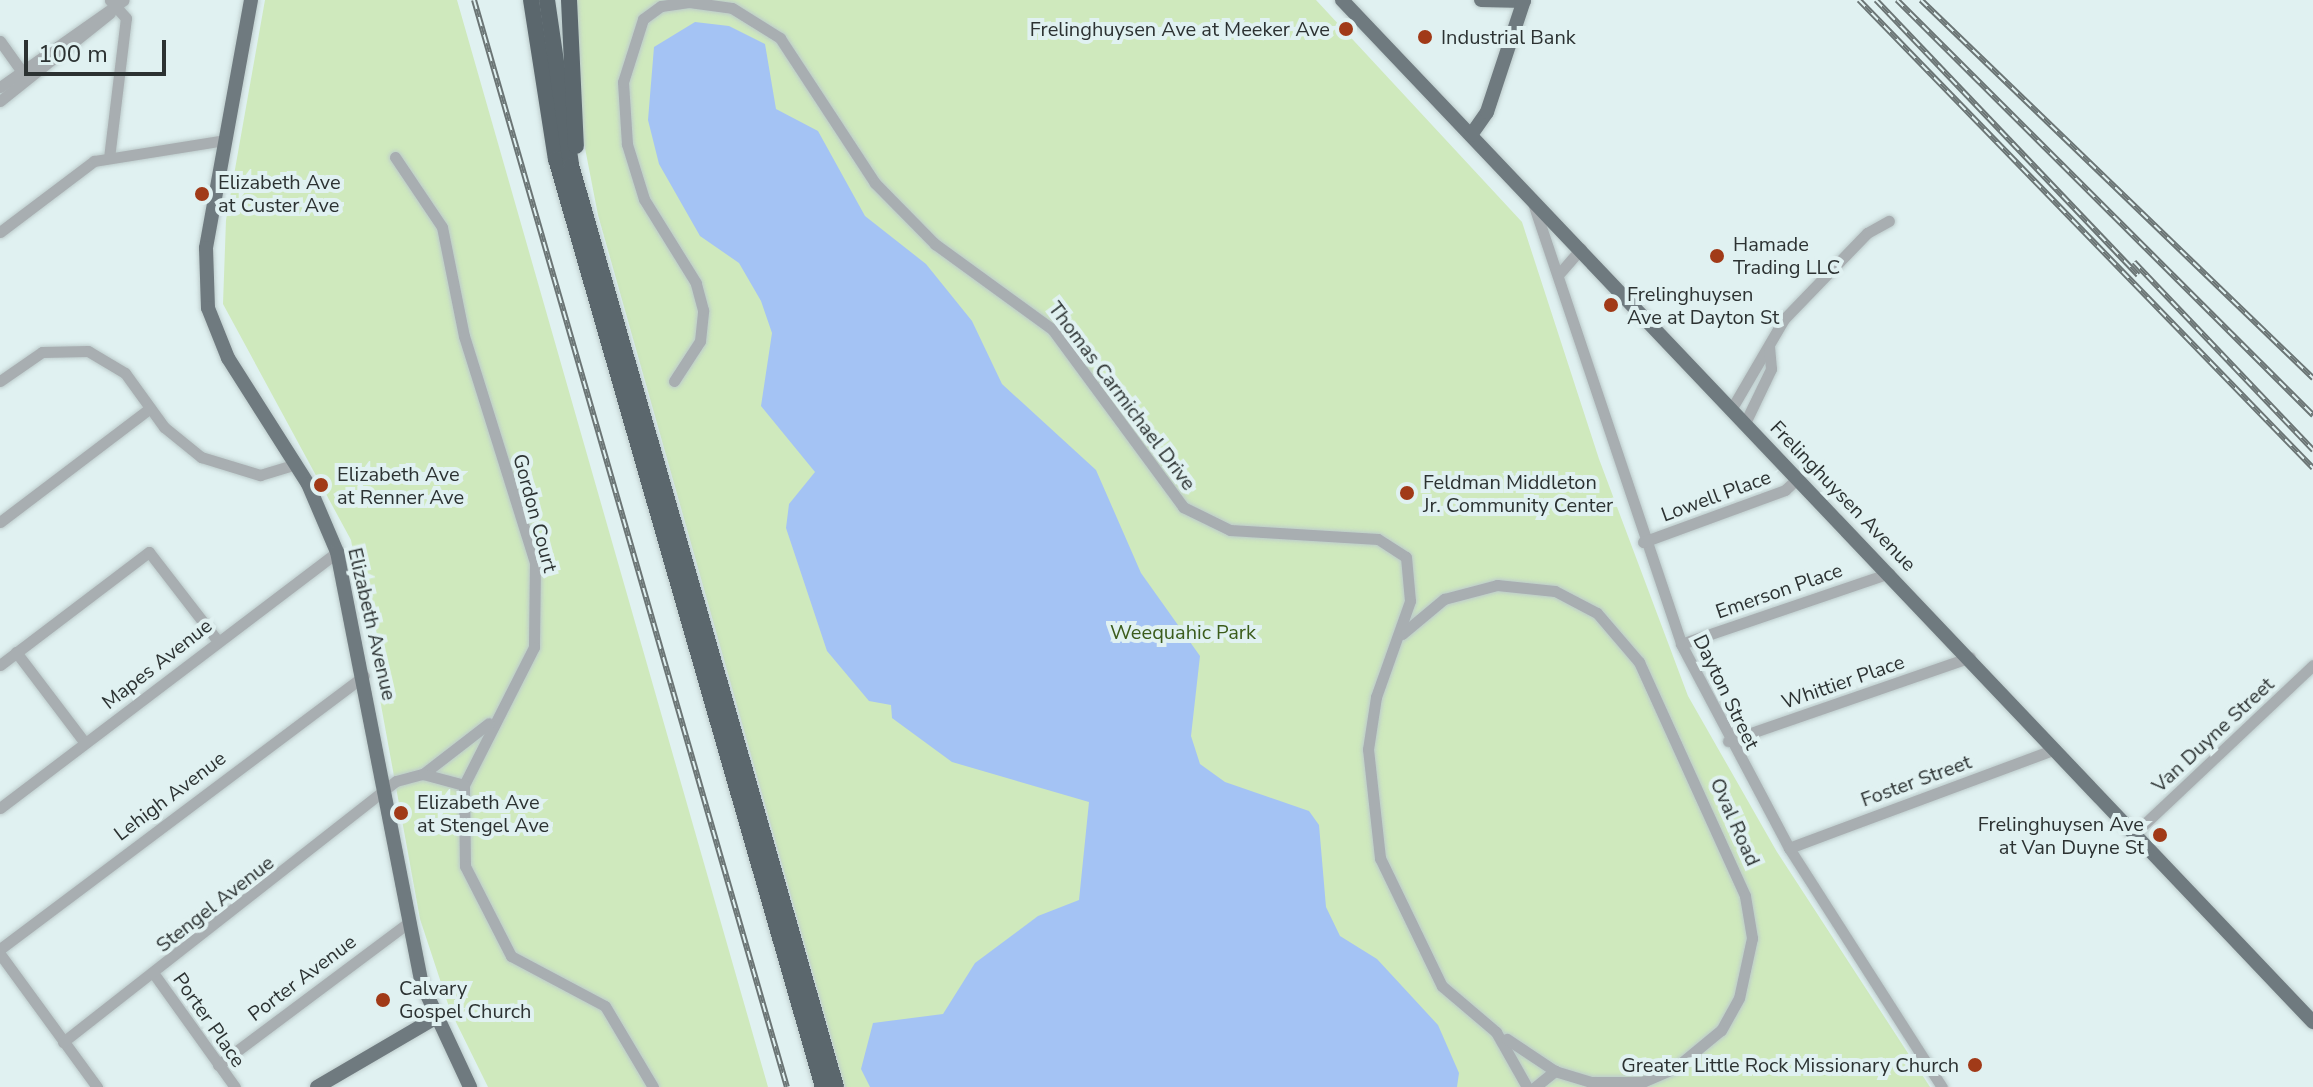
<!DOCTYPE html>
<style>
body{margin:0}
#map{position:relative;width:2313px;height:1087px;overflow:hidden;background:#e0f1f1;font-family:"Nunito Sans",sans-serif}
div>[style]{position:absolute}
.green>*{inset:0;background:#cfe9bd}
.water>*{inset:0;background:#a4c3f4}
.roads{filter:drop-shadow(0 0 2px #bccbcb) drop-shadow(0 0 2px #bccbcb)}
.minor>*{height:11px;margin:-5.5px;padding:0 5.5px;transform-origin:5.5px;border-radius:5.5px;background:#a8aeb1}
.major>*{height:14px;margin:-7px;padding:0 7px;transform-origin:7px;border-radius:7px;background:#6f7a7f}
.highway>*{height:16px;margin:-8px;padding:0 8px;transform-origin:8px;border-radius:8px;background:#5b676d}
.rail>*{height:6px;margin-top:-3px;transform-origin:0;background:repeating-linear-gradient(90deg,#e0f1f1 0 9px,#6b7575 0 18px);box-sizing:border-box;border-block:2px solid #6b7575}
.dots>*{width:22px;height:22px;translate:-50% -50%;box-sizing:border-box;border:4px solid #e0f1f1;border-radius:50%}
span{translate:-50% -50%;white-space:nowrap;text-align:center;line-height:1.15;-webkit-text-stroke:8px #e0f1f1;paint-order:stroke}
.poi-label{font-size:20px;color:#2c3232}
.right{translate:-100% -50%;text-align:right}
.left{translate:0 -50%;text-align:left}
.street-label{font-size:20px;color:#2c3232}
.park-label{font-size:20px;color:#3b5c1b}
.scale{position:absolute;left:24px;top:40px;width:142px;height:36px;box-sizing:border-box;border:4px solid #2c3232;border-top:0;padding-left:10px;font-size:24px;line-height:28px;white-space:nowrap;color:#2c3232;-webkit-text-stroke:6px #e0f1f1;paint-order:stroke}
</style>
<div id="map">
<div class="green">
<div style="clip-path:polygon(265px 0,457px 0,768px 1087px,488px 1087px,450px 1010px,420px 919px,351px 540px,223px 304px,226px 220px)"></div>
<div style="clip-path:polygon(573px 0,1316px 0,1522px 222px,1599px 459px,1688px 696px,1777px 852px,1930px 1087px,845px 1087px,598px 215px,578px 112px)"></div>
</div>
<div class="water">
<div style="clip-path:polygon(695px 22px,729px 26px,765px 44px,776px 109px,818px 131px,865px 216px,926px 264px,972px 321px,1002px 384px,1096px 470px,1141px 573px,1200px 656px,1191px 736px,1200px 764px,1225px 782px,1309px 811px,1319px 825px,1326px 907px,1340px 936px,1377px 959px,1438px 1025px,1459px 1073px,1457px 1087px,870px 1087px,861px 1069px,873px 1023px,943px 1014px,975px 963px,1038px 916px,1079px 900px,1089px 802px,952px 762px,892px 718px,891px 705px,869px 701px,827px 651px,786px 528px,789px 504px,815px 472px,761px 406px,772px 333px,761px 301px,739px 263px,700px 236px,659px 164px,648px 120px,654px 47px)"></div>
</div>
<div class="roads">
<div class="minor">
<div style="left:0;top:41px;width:43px;rotate:54.5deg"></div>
<div style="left:0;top:87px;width:151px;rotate:-35.1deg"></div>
<div style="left:0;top:101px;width:141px;rotate:-38.7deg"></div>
<div style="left:395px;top:157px;width:84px;rotate:56.1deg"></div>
<div style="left:442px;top:227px;width:111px;rotate:78.6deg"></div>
<div style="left:464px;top:336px;width:238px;rotate:72.6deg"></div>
<div style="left:535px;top:563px;width:84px;rotate:90.7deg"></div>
<div style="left:534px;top:647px;width:155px;rotate:116.9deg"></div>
<div style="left:464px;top:785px;width:81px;rotate:89.3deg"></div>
<div style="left:465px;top:866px;width:101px;rotate:62.9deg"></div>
<div style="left:511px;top:956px;width:106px;rotate:28deg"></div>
<div style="left:605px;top:1006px;width:94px;rotate:59.3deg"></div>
<div style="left:109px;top:158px;width:141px;rotate:-83.1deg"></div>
<div style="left:126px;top:18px;width:24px;rotate:-132deg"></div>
<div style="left:1533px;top:203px;width:465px;rotate:71.4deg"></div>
<div style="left:1681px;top:644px;width:231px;rotate:62.1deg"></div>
<div style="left:1789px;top:848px;width:284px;rotate:57.4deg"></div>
<div style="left:0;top:232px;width:118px;rotate:-37.1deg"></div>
<div style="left:94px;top:161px;width:133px;rotate:-9.1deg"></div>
<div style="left:1558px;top:275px;width:35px;rotate:-49deg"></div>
<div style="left:0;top:381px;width:51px;rotate:-34.6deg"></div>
<div style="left:42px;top:352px;width:46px;rotate:-1.2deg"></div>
<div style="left:88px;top:351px;width:43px;rotate:30.7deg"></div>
<div style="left:125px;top:373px;width:67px;rotate:54.2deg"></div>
<div style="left:164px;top:427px;width:48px;rotate:39deg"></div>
<div style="left:201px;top:457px;width:62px;rotate:17deg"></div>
<div style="left:260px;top:475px;width:38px;rotate:-17deg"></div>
<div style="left:674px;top:381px;width:48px;rotate:-57deg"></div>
<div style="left:700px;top:341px;width:31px;rotate:-84deg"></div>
<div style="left:703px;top:310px;width:28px;rotate:-105deg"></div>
<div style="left:696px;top:283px;width:99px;rotate:-121.8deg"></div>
<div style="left:644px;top:199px;width:58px;rotate:-107.2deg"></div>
<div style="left:627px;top:144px;width:62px;rotate:-93.7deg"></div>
<div style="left:623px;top:82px;width:66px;rotate:-72.4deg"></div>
<div style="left:643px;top:19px;width:22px;rotate:-36deg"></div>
<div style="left:661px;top:6px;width:28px;rotate:-8deg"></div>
<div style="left:689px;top:2px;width:43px;rotate:7.9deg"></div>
<div style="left:732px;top:8px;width:57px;rotate:32deg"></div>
<div style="left:780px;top:38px;width:173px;rotate:56.8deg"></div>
<div style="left:875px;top:183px;width:86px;rotate:45.5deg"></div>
<div style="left:935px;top:244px;width:145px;rotate:36deg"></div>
<div style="left:1052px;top:329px;width:221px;rotate:53.6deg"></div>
<div style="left:1183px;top:507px;width:52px;rotate:26.1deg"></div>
<div style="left:1230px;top:530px;width:148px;rotate:3.5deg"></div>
<div style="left:1378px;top:539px;width:33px;rotate:33deg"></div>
<div style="left:1406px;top:557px;width:44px;rotate:84.8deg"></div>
<div style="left:1410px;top:601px;width:102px;rotate:109.5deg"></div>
<div style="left:1376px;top:697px;width:53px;rotate:98.7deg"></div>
<div style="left:1368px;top:749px;width:110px;rotate:83.7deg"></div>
<div style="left:1380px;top:858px;width:142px;rotate:64.2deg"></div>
<div style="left:1442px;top:986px;width:71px;rotate:40.4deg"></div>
<div style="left:1496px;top:1032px;width:63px;rotate:60.6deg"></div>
<div style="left:1732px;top:408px;width:103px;rotate:-59.7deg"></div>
<div style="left:1784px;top:319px;width:120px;rotate:-46deg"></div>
<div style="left:1867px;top:233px;width:25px;rotate:-29deg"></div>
<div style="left:1745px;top:423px;width:60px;rotate:-64.3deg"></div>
<div style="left:1771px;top:369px;width:23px;rotate:-95deg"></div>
<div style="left:0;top:522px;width:188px;rotate:-37.2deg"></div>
<div style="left:1643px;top:542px;width:151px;rotate:-20.1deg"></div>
<div style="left:1785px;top:490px;width:18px;rotate:-43deg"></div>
<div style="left:1402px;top:634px;width:55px;rotate:-39.8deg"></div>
<div style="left:1444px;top:599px;width:55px;rotate:-14.8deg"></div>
<div style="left:1497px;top:585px;width:58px;rotate:5.9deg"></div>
<div style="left:1555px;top:591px;width:47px;rotate:27.6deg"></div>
<div style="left:1597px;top:613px;width:65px;rotate:49.4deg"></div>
<div style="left:1639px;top:662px;width:257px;rotate:65.6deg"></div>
<div style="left:1745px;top:896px;width:43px;rotate:80.5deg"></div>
<div style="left:1752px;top:938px;width:61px;rotate:102.2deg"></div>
<div style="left:1739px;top:998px;width:37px;rotate:119deg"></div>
<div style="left:1721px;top:1030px;width:60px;rotate:140.4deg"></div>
<div style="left:1675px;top:1068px;width:36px;rotate:157deg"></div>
<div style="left:1642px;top:1082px;width:51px;rotate:180deg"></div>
<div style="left:1591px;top:1082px;width:38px;rotate:-163deg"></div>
<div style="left:1555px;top:1071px;width:58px;rotate:-146.3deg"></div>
<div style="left:1681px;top:644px;width:220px;rotate:-18.8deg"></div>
<div style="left:16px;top:652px;width:114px;rotate:52.8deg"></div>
<div style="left:0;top:665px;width:187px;rotate:-37.2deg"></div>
<div style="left:149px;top:552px;width:111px;rotate:52.3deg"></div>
<div style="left:1728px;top:741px;width:256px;rotate:-19.1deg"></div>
<div style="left:423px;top:774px;width:83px;rotate:-37.7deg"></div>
<div style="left:0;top:808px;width:423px;rotate:-37.2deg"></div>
<div style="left:2137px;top:831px;width:242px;rotate:-43.3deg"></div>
<div style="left:1789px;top:848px;width:284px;rotate:-20.4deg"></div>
<div style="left:0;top:949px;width:455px;rotate:-36.9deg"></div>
<div style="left:0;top:954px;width:165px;rotate:53.9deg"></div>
<div style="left:154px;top:974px;width:139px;rotate:54.4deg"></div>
<div style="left:63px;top:1042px;width:423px;rotate:-38.1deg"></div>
<div style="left:396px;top:781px;width:28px;rotate:-15deg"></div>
<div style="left:423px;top:774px;width:42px;rotate:15deg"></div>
<div style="left:218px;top:1065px;width:239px;rotate:-36.8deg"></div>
<div style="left:1535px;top:1087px;width:26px;rotate:-39deg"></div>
</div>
<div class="major">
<div style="left:251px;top:0;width:252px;rotate:100.3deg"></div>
<div style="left:206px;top:248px;width:60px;rotate:88.1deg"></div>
<div style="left:208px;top:308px;width:54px;rotate:68.2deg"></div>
<div style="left:228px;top:358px;width:149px;rotate:57.6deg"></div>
<div style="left:308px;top:484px;width:74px;rotate:66.9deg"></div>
<div style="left:337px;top:552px;width:440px;rotate:78.9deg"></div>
<div style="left:422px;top:984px;width:114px;rotate:65deg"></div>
<div style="left:1342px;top:0;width:1410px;rotate:46.47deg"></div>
<div style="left:1481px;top:0;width:43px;rotate:1.3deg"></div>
<div style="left:1471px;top:135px;width:28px;rotate:-55deg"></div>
<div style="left:1487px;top:112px;width:118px;rotate:-71.7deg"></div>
<div style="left:317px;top:1087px;width:137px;rotate:-30.3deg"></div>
</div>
<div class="highway">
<div style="left:531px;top:0;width:161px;rotate:81.1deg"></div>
<div style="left:556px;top:159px;width:966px;rotate:73.95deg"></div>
<div style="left:547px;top:0;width:167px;rotate:81.7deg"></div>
<div style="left:571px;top:165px;width:959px;rotate:73.96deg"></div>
<div style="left:569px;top:0;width:146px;rotate:87.3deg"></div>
</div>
</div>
<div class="rail">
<div style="left:474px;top:0;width:1131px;rotate:73.94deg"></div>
<div style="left:1859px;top:0;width:652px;rotate:45.87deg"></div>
<div style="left:1876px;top:0;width:380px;rotate:46.4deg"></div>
<div style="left:1897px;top:0;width:588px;rotate:44.93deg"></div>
<div style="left:1921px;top:0;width:545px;rotate:43.96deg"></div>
<div style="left:2134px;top:262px;width:260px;rotate:46.4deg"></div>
</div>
<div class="dots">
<div style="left:1346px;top:29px;background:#a13a18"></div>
<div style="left:1425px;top:37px;background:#a13a18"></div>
<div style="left:202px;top:194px;background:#a13a18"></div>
<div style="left:1717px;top:256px;background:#a13a18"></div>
<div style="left:1611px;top:305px;background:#a13a18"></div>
<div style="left:321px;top:485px;background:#a13a18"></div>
<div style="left:1407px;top:493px;background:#a13a18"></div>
<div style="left:401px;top:813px;background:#a13a18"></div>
<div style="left:2160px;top:835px;background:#a13a18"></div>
<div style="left:383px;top:1000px;background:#a13a18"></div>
<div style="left:1975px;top:1065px;background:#a13a18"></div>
</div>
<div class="poi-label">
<span class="right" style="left:1330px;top:29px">Frelinghuysen Ave at Meeker Ave</span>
<span class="left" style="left:1441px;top:37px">Industrial Bank</span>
<span class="left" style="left:218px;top:194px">Elizabeth Ave<br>at Custer Ave</span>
<span class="left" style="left:1733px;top:256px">Hamade<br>Trading LLC</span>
<span class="left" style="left:1627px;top:306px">Frelinghuysen<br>Ave at Dayton St</span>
<span class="left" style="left:337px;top:486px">Elizabeth Ave<br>at Renner Ave</span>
<span class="left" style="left:1423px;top:494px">Feldman Middleton<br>Jr. Community Center</span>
<span class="left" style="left:417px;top:814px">Elizabeth Ave<br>at Stengel Ave</span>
<span class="right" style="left:2144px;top:836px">Frelinghuysen Ave<br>at Van Duyne St</span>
<span class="left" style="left:399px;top:1000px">Calvary<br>Gospel Church</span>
<span class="right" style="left:1959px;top:1065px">Greater Little Rock Missionary Church</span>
</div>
<div class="street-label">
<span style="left:1122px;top:396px;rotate:53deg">Thomas Carmichael Drive</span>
<span style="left:1716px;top:496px;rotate:-20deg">Lowell Place</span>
<span style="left:1843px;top:496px;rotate:46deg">Frelinghuysen Avenue</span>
<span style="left:535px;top:513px;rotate:75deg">Gordon Court</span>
<span style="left:1779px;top:591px;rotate:-19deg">Emerson Place</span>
<span style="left:372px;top:624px;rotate:77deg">Elizabeth Avenue</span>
<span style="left:157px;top:664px;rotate:-38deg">Mapes Avenue</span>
<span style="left:1843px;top:682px;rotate:-19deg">Whittier Place</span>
<span style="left:1726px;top:692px;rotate:64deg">Dayton Street</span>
<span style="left:2213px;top:735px;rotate:-43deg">Van Duyne Street</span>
<span style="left:1916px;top:781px;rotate:-20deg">Foster Street</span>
<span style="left:170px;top:796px;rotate:-37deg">Lehigh Avenue</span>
<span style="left:1735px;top:822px;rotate:66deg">Oval Road</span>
<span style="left:215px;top:904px;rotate:-38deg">Stengel Avenue</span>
<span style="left:302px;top:978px;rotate:-37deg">Porter Avenue</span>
<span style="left:209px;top:1020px;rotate:55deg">Porter Place</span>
</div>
<div class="park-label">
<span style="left:1183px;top:632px">Weequahic Park</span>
</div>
<div class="scale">100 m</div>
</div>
